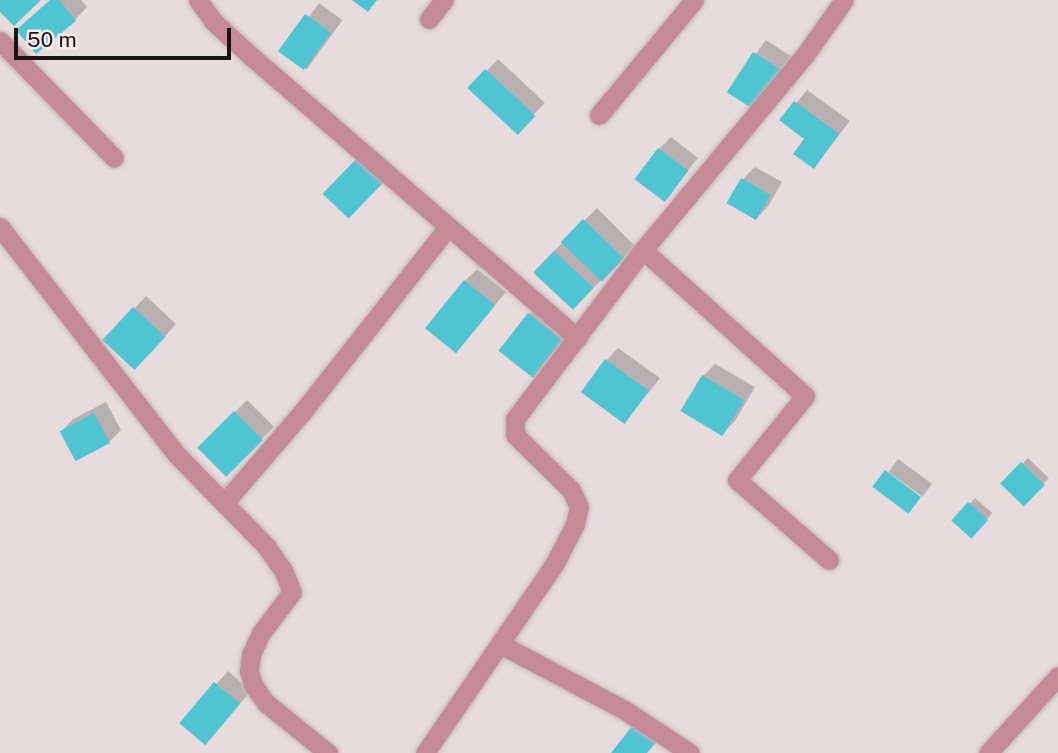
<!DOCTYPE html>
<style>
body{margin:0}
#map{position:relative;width:1058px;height:753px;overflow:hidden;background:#e8dbde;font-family:"Public Sans",sans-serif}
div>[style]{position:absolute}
.shadow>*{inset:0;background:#0003;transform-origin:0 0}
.building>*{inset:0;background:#50c5d2;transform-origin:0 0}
.roads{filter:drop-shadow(0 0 2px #c3b7ba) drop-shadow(0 0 2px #c3b7ba)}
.minor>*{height:19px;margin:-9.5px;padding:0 9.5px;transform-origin:9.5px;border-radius:9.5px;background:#c58a97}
span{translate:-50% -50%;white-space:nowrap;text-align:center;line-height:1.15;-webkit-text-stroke:5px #f5e8eb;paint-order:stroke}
.scale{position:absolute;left:14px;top:28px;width:217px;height:32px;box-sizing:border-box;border:4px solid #181414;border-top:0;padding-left:9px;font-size:21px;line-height:24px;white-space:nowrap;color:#181414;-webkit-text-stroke:5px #f5e8eb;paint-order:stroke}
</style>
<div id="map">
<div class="shadow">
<div style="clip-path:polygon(51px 0,81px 0,87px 7px,75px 20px)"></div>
<div style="left:319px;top:3px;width:29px;height:61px;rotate:36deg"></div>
<div style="clip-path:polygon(766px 40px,792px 57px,766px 96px,728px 91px)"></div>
<div style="left:498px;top:59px;width:64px;height:40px;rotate:43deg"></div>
<div style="clip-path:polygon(807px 90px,850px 121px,814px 167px,806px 138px,782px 120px)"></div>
<div style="clip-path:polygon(671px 137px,698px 158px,664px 199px,659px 149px)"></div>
<div style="clip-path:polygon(755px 167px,782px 182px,769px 205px,757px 218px,730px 202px,743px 179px)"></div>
<div style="left:597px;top:208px;width:54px;height:89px;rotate:45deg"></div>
<div style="clip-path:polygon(477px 269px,506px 292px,457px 351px,465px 281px)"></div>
<div style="clip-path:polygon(146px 296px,176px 324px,148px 356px,134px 309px)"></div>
<div style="clip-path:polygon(541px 302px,574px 327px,534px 375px,529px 314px)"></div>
<div style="clip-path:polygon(618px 348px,660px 378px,626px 421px,606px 361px)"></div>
<div style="clip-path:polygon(715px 364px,755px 387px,735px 421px,723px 433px,703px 376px)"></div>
<div style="left:247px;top:400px;width:38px;height:66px;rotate:45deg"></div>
<div style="clip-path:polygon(106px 402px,121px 430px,109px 442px,61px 432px,73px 419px)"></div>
<div style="left:1028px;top:458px;width:29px;height:35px;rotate:44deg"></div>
<div style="left:898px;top:459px;width:42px;height:16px;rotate:36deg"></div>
<div style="left:975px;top:498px;width:23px;height:32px;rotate:41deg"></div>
<div style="clip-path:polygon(228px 671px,251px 691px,217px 730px,182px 723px)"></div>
</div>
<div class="building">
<div style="clip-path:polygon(0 0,41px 0,14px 26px,0 12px)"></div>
<div style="clip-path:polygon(50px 0,59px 0,76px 21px,36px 54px,16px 30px)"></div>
<div style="clip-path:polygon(352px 0,377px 0,368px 12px)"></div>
<div style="left:305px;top:14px;width:32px;height:46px;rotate:36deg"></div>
<div style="left:753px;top:52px;width:33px;height:48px;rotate:33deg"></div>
<div style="left:485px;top:69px;width:69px;height:26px;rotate:43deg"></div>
<div style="clip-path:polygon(794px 101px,839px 134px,814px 169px,793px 154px,804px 139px,779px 120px)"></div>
<div style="left:658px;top:148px;width:38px;height:39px;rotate:37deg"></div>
<div style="left:358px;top:157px;width:36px;height:51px;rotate:44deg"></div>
<div style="left:741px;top:178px;width:34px;height:29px;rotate:30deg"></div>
<div style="left:583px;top:219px;width:57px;height:32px;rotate:44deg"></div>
<div style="left:554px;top:251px;width:54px;height:30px;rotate:43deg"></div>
<div style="left:464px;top:280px;width:40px;height:62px;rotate:39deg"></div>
<div style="left:133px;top:307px;width:44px;height:45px;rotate:43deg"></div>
<div style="left:528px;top:313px;width:44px;height:48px;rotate:38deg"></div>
<div style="left:605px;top:359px;width:54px;height:41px;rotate:36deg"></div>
<div style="left:702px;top:375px;width:49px;height:42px;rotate:31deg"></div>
<div style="left:234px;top:411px;width:41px;height:52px;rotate:45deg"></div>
<div style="left:94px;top:413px;width:34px;height:39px;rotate:62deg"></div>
<div style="left:1021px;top:462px;width:33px;height:30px;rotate:44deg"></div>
<div style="left:885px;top:470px;width:45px;height:21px;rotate:37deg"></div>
<div style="left:968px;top:502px;width:27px;height:25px;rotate:42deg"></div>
<div style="left:214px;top:682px;width:34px;height:54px;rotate:40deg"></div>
<div style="clip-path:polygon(633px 725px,656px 742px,647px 753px,611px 753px)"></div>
</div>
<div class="roads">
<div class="minor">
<div style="left:198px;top:0;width:26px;rotate:54deg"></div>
<div style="left:213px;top:21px;width:53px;rotate:42.7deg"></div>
<div style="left:252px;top:57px;width:430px;rotate:40.8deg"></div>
<div style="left:429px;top:19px;width:24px;rotate:-52deg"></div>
<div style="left:0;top:41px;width:163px;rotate:45.7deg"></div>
<div style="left:599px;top:115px;width:149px;rotate:-50.4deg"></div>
<div style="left:0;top:227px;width:287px;rotate:52.2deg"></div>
<div style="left:176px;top:454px;width:129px;rotate:45.6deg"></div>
<div style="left:266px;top:546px;width:29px;rotate:55deg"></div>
<div style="left:283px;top:570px;width:24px;rotate:68deg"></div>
<div style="left:292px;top:592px;width:51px;rotate:127.1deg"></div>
<div style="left:261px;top:633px;width:23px;rotate:115deg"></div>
<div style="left:251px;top:654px;width:17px;rotate:97deg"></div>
<div style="left:249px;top:671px;width:15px;rotate:74deg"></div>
<div style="left:253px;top:685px;width:22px;rotate:54deg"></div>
<div style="left:266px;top:703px;width:80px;rotate:38.9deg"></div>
<div style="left:643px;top:250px;width:218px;rotate:42deg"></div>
<div style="left:805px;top:396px;width:108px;rotate:129deg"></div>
<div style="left:737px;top:480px;width:122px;rotate:41deg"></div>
<div style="left:224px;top:503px;width:123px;rotate:-49.3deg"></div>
<div style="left:304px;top:410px;width:233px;rotate:-51.8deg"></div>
<div style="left:500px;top:644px;width:139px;rotate:27.9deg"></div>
<div style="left:623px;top:709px;width:80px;rotate:33.3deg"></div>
<div style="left:425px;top:753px;width:230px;rotate:-55.6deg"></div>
<div style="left:555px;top:563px;width:44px;rotate:-62.9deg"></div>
<div style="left:575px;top:524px;width:17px;rotate:-77deg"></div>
<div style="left:579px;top:507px;width:19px;rotate:-115deg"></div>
<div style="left:571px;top:490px;width:78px;rotate:-135.5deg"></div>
<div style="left:515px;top:435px;width:16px;rotate:-90deg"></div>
<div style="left:515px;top:419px;width:212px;rotate:-52.9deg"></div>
<div style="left:643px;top:250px;width:254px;rotate:-50.3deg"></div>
<div style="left:805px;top:55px;width:67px;rotate:-54.7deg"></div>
<div style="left:988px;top:753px;width:104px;rotate:-47.7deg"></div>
</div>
</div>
<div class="scale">50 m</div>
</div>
